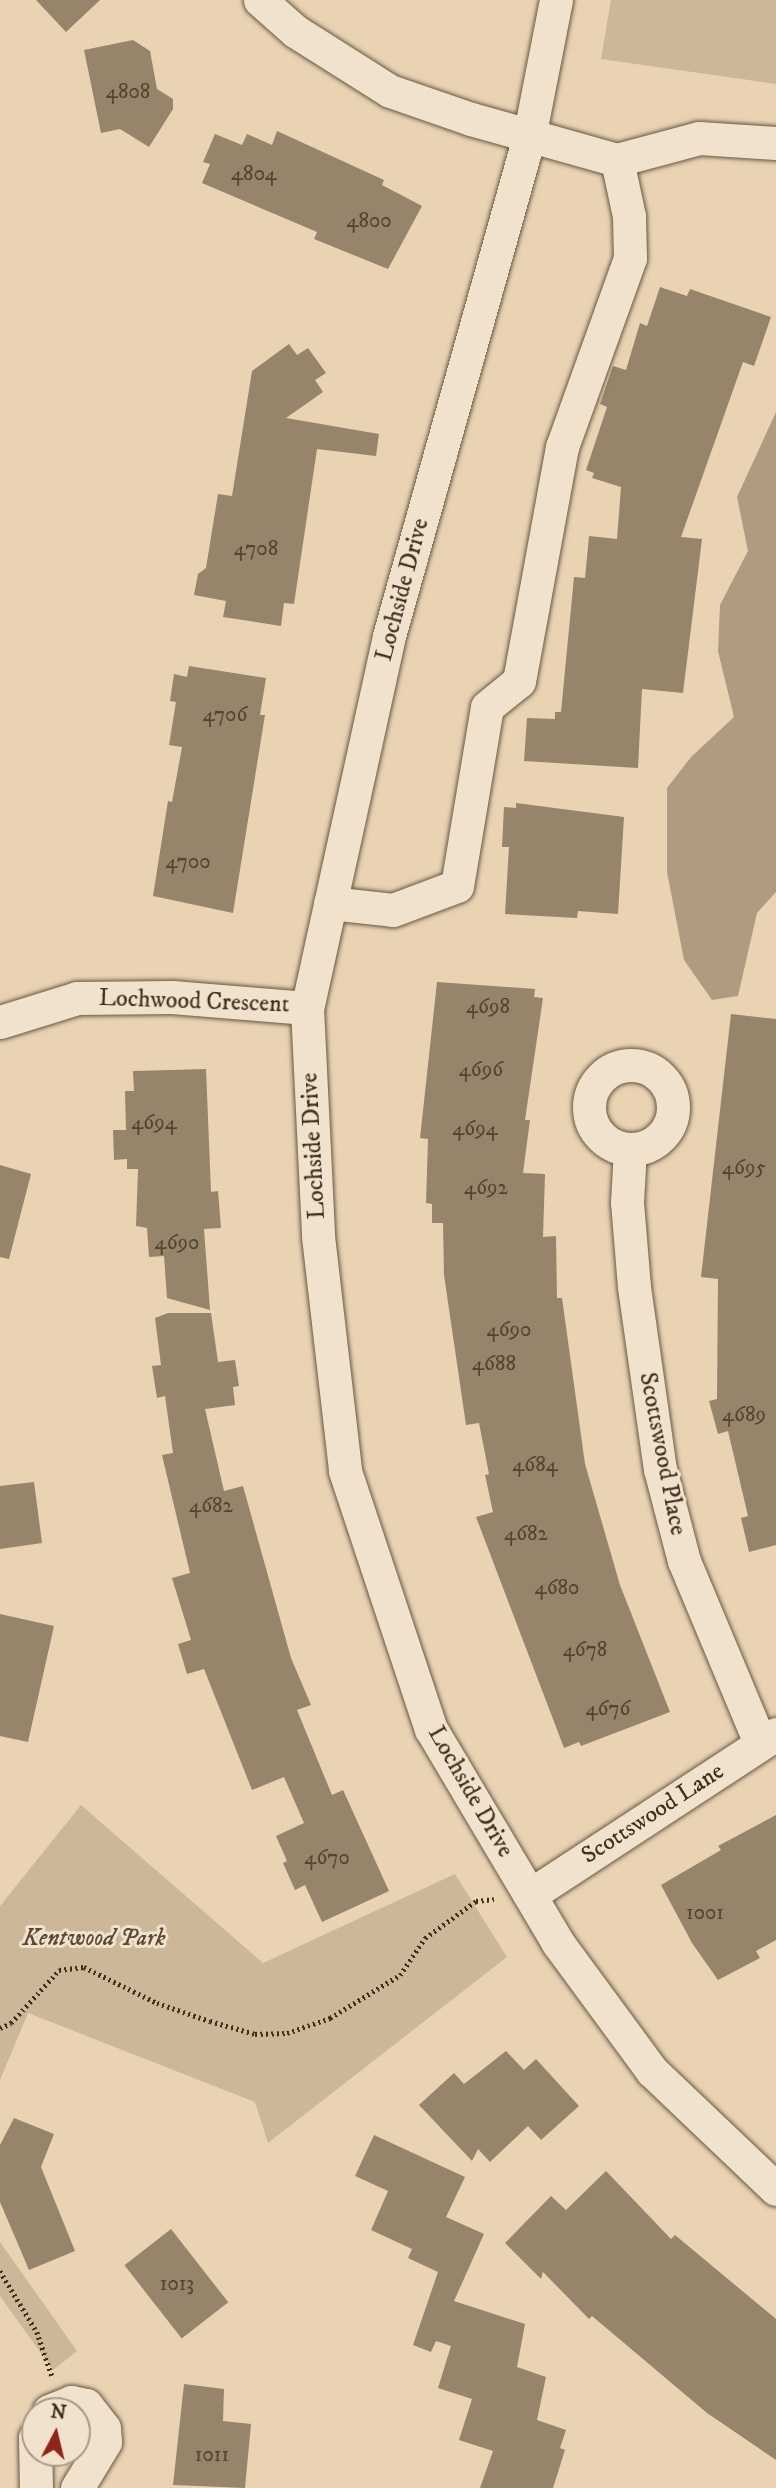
<!DOCTYPE html>
<style>
body{margin:0}
#map{position:relative;width:776px;height:2488px;overflow:hidden;background:#e9d3b3;font-family:"IM FELL DW Pica",serif}
div>[style]{position:absolute}
.green>*{inset:0;background:#ccb799}
.water>*{inset:0;background:#af9b80}
.building>*{inset:0;background:#96846b;transform-origin:0 0}
.path>*{height:4.5px;margin-top:-2.25px;transform-origin:0;background:repeating-linear-gradient(90deg,#3d2f1c 0 2px,transparent 0 5.5px)}
.roads{filter:drop-shadow(0 0 2px #685842) drop-shadow(0 0 2px #685842)}
.minor>*{height:33px;margin:-16.5px;padding:0 16.5px;transform-origin:16.5px;border-radius:16.5px;background:#f1e2ce}
.minor>.ring{margin:-16.5px;padding:0;box-sizing:content-box;background:none;border:33px solid #f1e2ce;border-radius:50%}
span{translate:-50% -50%;white-space:nowrap;text-align:center;line-height:1.15;-webkit-text-stroke:6px #f1e2ce;paint-order:stroke}
.number-label{font-size:21px;color:#534430}
.number-label span{-webkit-text-stroke-width:0}
.street-label{font-size:24px;color:#3d2f1c}
.park-label{font-size:24px;color:#5a4a35;font-style:italic}
.north{position:absolute;left:21px;top:2397px;width:70px;height:70px;box-sizing:border-box;background:#f1e2ce;border:2px solid #a99a87;border-radius:50%;rotate:7deg;font-size:19px;font-weight:700;line-height:28px;text-align:center;color:#3d2f1c}
.north::after{content:'';display:block;margin:auto;width:24px;height:32px;background:#8f2418;clip-path:polygon(50% 0,100% 100%,50% 72%,0 100%)}
</style>
<div id="map">
<div class="green">
<div style="clip-path:polygon(611px 0,776px 0,776px 84px,601px 59px)"></div>
<div style="clip-path:polygon(81px 1805px,263px 1963px,455px 1874px,507px 1957px,268px 2143px,255px 2102px,28px 2013px,0 2080px,0 1906px)"></div>
<div style="clip-path:polygon(0 2242px,77px 2351px,53px 2370px,0 2296px)"></div>
</div>
<div class="water">
<div style="clip-path:polygon(776px 412px,776px 892px,757px 913px,738px 996px,712px 1000px,684px 960px,667px 872px,667px 788px,691px 757px,734px 717px,718px 651px,720px 605px,748px 551px,737px 497px)"></div>
</div>
<div class="building">
<div style="clip-path:polygon(36px 0,100px 0,66px 32px)"></div>
<div style="clip-path:polygon(133px 40px,150px 51px,157px 89px,173px 99px,173px 109px,149px 147px,120px 129px,101px 133px,84px 50px)"></div>
<div style="clip-path:polygon(277px 131px,384px 180px,382px 185px,422px 206px,388px 269px,314px 239px,317px 232px,202px 183px,210px 164px,203px 162px,215px 134px,242px 145px,247px 134px,272px 145px)"></div>
<div style="clip-path:polygon(660px 287px,687px 296px,690px 289px,771px 317px,754px 366px,743px 362px,681px 537px,702px 539px,683px 693px,642px 689px,638px 768px,524px 761px,527px 718px,555px 719px,555px 712px,561px 712px,574px 577px,585px 578px,589px 536px,617px 539px,621px 487px,592px 478px,594px 473px,586px 470px,607px 407px,600px 404px,613px 366px,626px 370px,640px 323px,647px 326px)"></div>
<div style="clip-path:polygon(289px 344px,297px 355px,308px 348px,326px 373px,315px 380px,323px 392px,286px 418px,379px 434px,376px 456px,317px 449px,294px 604px,284px 603px,281px 626px,223px 617px,226px 601px,194px 595px,198px 574px,206px 568px,218px 494px,232px 496px,252px 371px)"></div>
<div style="clip-path:polygon(189px 666px,266px 678px,260px 715px,265px 715px,233px 913px,153px 896px,168px 801px,172px 802px,182px 747px,169px 745px,176px 702px,170px 701px,174px 674px,187px 677px)"></div>
<div style="clip-path:polygon(516px 803px,624px 817px,618px 914px,578px 911px,577px 918px,505px 914px,509px 847px,502px 847px,504px 807px,516px 808px)"></div>
<div style="clip-path:polygon(437px 982px,535px 989px,534px 997px,543px 998px,525px 1120px,530px 1120px,523px 1173px,545px 1174px,543px 1237px,556px 1236px,557px 1298px,562px 1298px,585px 1464px,620px 1585px,670px 1712px,581px 1746px,579px 1742px,564px 1748px,476px 1517px,493px 1512px,485px 1475px,489px 1474px,479px 1423px,466px 1425px,444px 1275px,443px 1223px,432px 1223px,432px 1204px,426px 1203px,428px 1139px,420px 1138px)"></div>
<div style="clip-path:polygon(731px 1014px,776px 1019px,776px 1545px,749px 1552px,741px 1518px,748px 1516px,728px 1431px,718px 1434px,709px 1401px,717px 1399px,718px 1279px,701px 1277px)"></div>
<div style="clip-path:polygon(206px 1069px,211px 1192px,218px 1191px,221px 1228px,204px 1229px,210px 1310px,167px 1298px,164px 1256px,149px 1257px,147px 1228px,136px 1226px,138px 1169px,127px 1169px,127px 1159px,114px 1160px,113px 1130px,126px 1130px,125px 1091px,134px 1091px,133px 1071px)"></div>
<div style="clip-path:polygon(0 1165px,31px 1174px,9px 1259px,0 1257px)"></div>
<div style="clip-path:polygon(168px 1313px,211px 1313px,218px 1362px,235px 1360px,239px 1386px,233px 1387px,235px 1405px,205px 1409px,224px 1491px,243px 1486px,291px 1658px,311px 1705px,297px 1710px,332px 1795px,343px 1790px,389px 1891px,322px 1922px,305px 1885px,295px 1890px,283px 1863px,287px 1861px,276px 1836px,304px 1823px,284px 1777px,252px 1790px,204px 1669px,187px 1674px,178px 1644px,191px 1640px,172px 1578px,190px 1573px,162px 1455px,173px 1453px,165px 1396px,157px 1398px,152px 1366px,161px 1365px,155px 1318px)"></div>
<div style="clip-path:polygon(34px 1482px,42px 1543px,0 1549px,0 1486px)"></div>
<div style="clip-path:polygon(0 1614px,54px 1626px,28px 1742px,0 1736px)"></div>
<div style="clip-path:polygon(776px 1815px,776px 1940px,756px 1951px,760px 1958px,718px 1980px,692px 1943px,661px 1885px,721px 1850px,718px 1846px)"></div>
<div style="clip-path:polygon(506px 2051px,524px 2070px,536px 2059px,579px 2106px,541px 2140px,528px 2126px,490px 2162px,478px 2149px,472px 2161px,419px 2105px,454px 2073px,464px 2084px)"></div>
<div style="clip-path:polygon(14px 2118px,54px 2134px,41px 2167px,75px 2251px,29px 2270px,0 2202px,0 2145px)"></div>
<div style="clip-path:polygon(374px 2135px,465px 2177px,446px 2217px,484px 2234px,454px 2301px,525px 2324px,517px 2367px,546px 2377px,537px 2420px,566px 2430px,560px 2448px,565px 2450px,553px 2488px,480px 2488px,493px 2451px,459px 2440px,472px 2399px,438px 2388px,451px 2346px,436px 2341px,431px 2352px,413px 2345px,438px 2272px,408px 2258px,412px 2249px,371px 2230px,388px 2191px,355px 2176px)"></div>
<div style="clip-path:polygon(606px 2171px,671px 2239px,675px 2235px,776px 2319px,776px 2460px,707px 2413px,592px 2316px,589px 2319px,543px 2272px,541px 2279px,505px 2243px,551px 2196px,566px 2210px)"></div>
<div style="left:171px;top:2229px;width:93px;height:59px;rotate:52deg"></div>
<div style="clip-path:polygon(184px 2384px,224px 2389px,223px 2421px,251px 2424px,245px 2488px,173px 2485px)"></div>
</div>
<div class="path">
<div style="left:0;top:2028px;width:12px;rotate:-24deg"></div>
<div style="left:11px;top:2023px;width:72px;rotate:-47.8deg"></div>
<div style="left:59px;top:1970px;width:25px;rotate:-7deg"></div>
<div style="left:84px;top:1967px;width:81px;rotate:26.3deg"></div>
<div style="left:157px;top:2003px;width:56px;rotate:18.8deg"></div>
<div style="left:210px;top:2021px;width:47px;rotate:16.1deg"></div>
<div style="left:255px;top:2034px;width:32px;rotate:-2deg"></div>
<div style="left:287px;top:2033px;width:46px;rotate:-19.2deg"></div>
<div style="left:330px;top:2018px;width:82px;rotate:-31.6deg"></div>
<div style="left:400px;top:1975px;width:45px;rotate:-56deg"></div>
<div style="left:425px;top:1938px;width:63px;rotate:-36deg"></div>
<div style="left:476px;top:1901px;width:18px;rotate:-6deg"></div>
<div style="left:0;top:2271px;width:71px;rotate:58.8deg"></div>
<div style="left:37px;top:2332px;width:46px;rotate:71.2deg"></div>
</div>
<div class="roads">
<div class="minor">
<div style="left:260px;top:0;width:47px;rotate:41.5deg"></div>
<div style="left:295px;top:31px;width:112px;rotate:32.3deg"></div>
<div style="left:390px;top:91px;width:86px;rotate:19.1deg"></div>
<div style="left:471px;top:119px;width:152px;rotate:15.7deg"></div>
<div style="left:617px;top:160px;width:85px;rotate:-15deg"></div>
<div style="left:699px;top:138px;width:77px;rotate:3.7deg"></div>
<div style="left:556px;top:0;width:136px;rotate:101.1deg"></div>
<div style="left:530px;top:133px;width:522px;rotate:105.66deg"></div>
<div style="left:389px;top:636px;width:381px;rotate:102.4deg"></div>
<div style="left:307px;top:1008px;width:228px;rotate:87.2deg"></div>
<div style="left:318px;top:1236px;width:237px;rotate:83.4deg"></div>
<div style="left:345px;top:1471px;width:272px;rotate:71.6deg"></div>
<div style="left:431px;top:1729px;width:249px;rotate:59.3deg"></div>
<div style="left:558px;top:1943px;width:159px;rotate:53.7deg"></div>
<div style="left:652px;top:2071px;width:171px;rotate:43.6deg"></div>
<div style="left:330px;top:903px;width:63px;rotate:6.3deg"></div>
<div style="left:393px;top:910px;width:68px;rotate:-20.6deg"></div>
<div style="left:457px;top:886px;width:181px;rotate:-80.5deg"></div>
<div style="left:487px;top:707px;width:41px;rotate:-39.1deg"></div>
<div style="left:519px;top:681px;width:238px;rotate:-79.6deg"></div>
<div style="left:562px;top:447px;width:201px;rotate:-70.2deg"></div>
<div style="left:630px;top:258px;width:42px;rotate:-91.4deg"></div>
<div style="left:629px;top:216px;width:57px;rotate:-102.1deg"></div>
<div style="left:0;top:1022px;width:81px;rotate:-17.3deg"></div>
<div style="left:77px;top:998px;width:95px;rotate:-0.6deg"></div>
<div style="left:172px;top:997px;width:135px;rotate:4.7deg"></div>
<div class="ring" style="left:589px;top:1065px;width:51px;height:51px"></div>
<div style="left:630px;top:1149px;width:53px;rotate:93.2deg"></div>
<div style="left:627px;top:1202px;width:85px;rotate:85.3deg"></div>
<div style="left:634px;top:1287px;width:184px;rotate:81.9deg"></div>
<div style="left:660px;top:1469px;width:95px;rotate:75.4deg"></div>
<div style="left:684px;top:1561px;width:197px;rotate:67.3deg"></div>
<div style="left:530px;top:1895px;width:294px;rotate:-33.2deg"></div>
<div style="left:49px;top:2411px;width:24px;rotate:-22deg"></div>
<div style="left:71px;top:2402px;width:15px;rotate:11deg"></div>
<div style="left:86px;top:2405px;width:29px;rotate:52deg"></div>
<div style="left:104px;top:2428px;width:14px;rotate:86deg"></div>
<div style="left:105px;top:2442px;width:54px;rotate:121.3deg"></div>
<div style="left:35px;top:2437px;width:51px;rotate:88.9deg"></div>
</div>
</div>
<div class="number-label">
<span style="left:128px;top:92px">4808</span>
<span style="left:254px;top:174px">4804</span>
<span style="left:369px;top:221px">4800</span>
<span style="left:256px;top:549px">4708</span>
<span style="left:225px;top:715px">4706</span>
<span style="left:188px;top:862px">4700</span>
<span style="left:488px;top:1007px">4698</span>
<span style="left:481px;top:1070px">4696</span>
<span style="left:154px;top:1123px">4694</span>
<span style="left:475px;top:1129px">4694</span>
<span style="left:744px;top:1168px">4695</span>
<span style="left:486px;top:1188px">4692</span>
<span style="left:177px;top:1243px">4690</span>
<span style="left:509px;top:1330px">4690</span>
<span style="left:494px;top:1364px">4688</span>
<span style="left:744px;top:1415px">4689</span>
<span style="left:535px;top:1465px">4684</span>
<span style="left:211px;top:1506px">4682</span>
<span style="left:526px;top:1534px">4682</span>
<span style="left:557px;top:1588px">4680</span>
<span style="left:585px;top:1650px">4678</span>
<span style="left:608px;top:1709px">4676</span>
<span style="left:327px;top:1858px">4670</span>
<span style="left:705px;top:1913px">1001</span>
<span style="left:177px;top:2284px">1013</span>
<span style="left:212px;top:2455px">1011</span>
</div>
<div class="street-label">
<span style="left:403px;top:590px;rotate:-75deg">Lochside Drive</span>
<span style="left:194px;top:1002px;rotate:2deg">Lochwood Crescent</span>
<span style="left:314px;top:1146px;rotate:-93deg">Lochside Drive</span>
<span style="left:662px;top:1454px;rotate:79deg">Scottswood Place</span>
<span style="left:470px;top:1792px;rotate:60deg">Lochside Drive</span>
<span style="left:653px;top:1814px;rotate:-33deg">Scottswood Lane</span>
</div>
<div class="park-label">
<span style="left:94px;top:1939px">Kentwood Park</span>
</div>
<div class="north">N</div>
</div>
